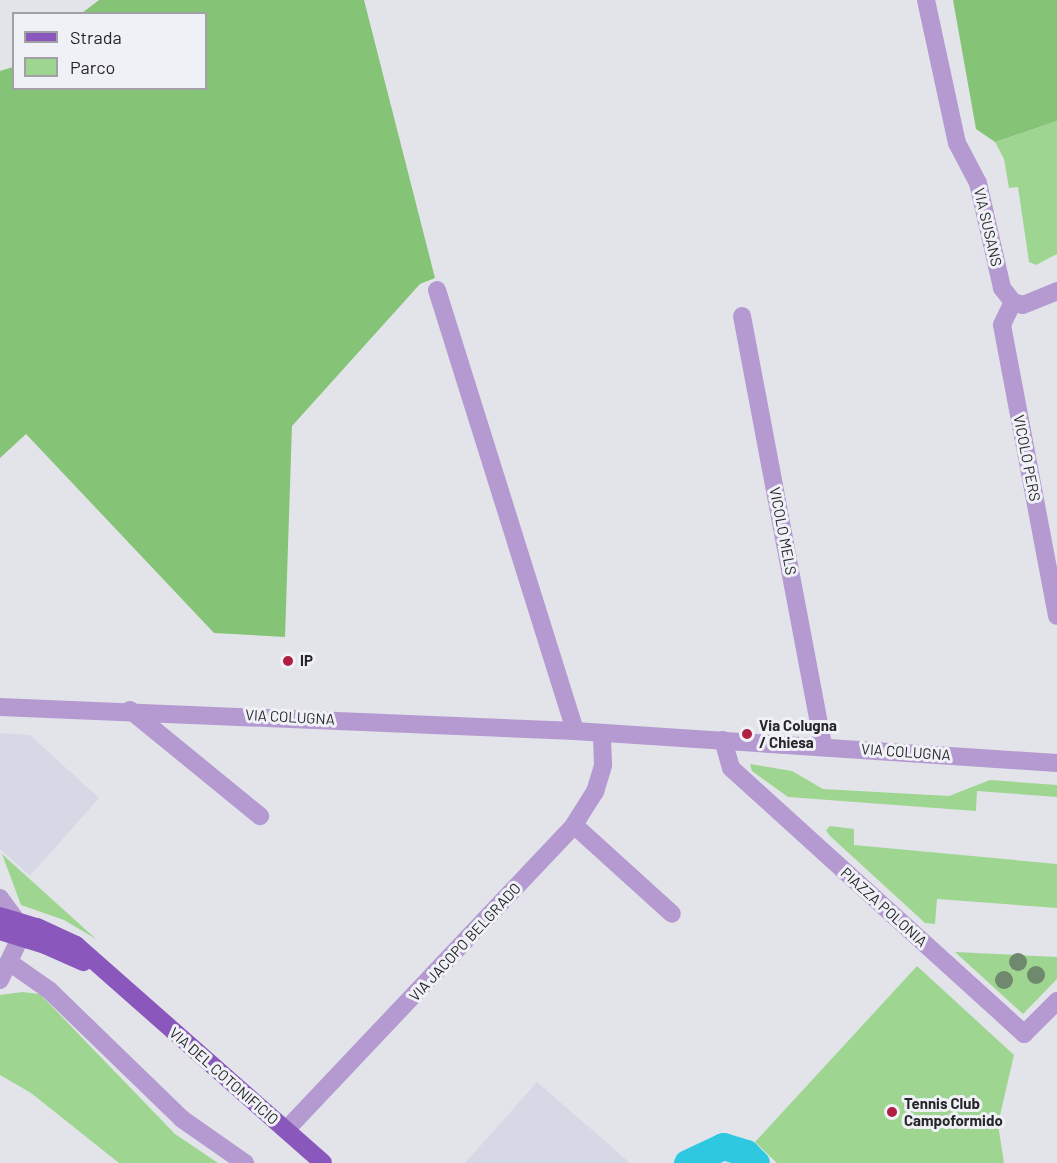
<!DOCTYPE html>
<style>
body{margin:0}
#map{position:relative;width:1057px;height:1163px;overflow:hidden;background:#e3e4ea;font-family:Barlow,sans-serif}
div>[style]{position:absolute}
.built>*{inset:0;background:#d7d8e6}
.green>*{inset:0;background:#9ed691}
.forest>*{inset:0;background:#85c476}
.canal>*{height:27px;margin:-13.5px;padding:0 13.5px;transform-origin:13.5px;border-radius:13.5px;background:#2fc8e1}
.minor>*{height:18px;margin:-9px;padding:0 9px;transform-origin:9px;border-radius:9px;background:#b49ad1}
.major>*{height:18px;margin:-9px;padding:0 9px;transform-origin:9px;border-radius:9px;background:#8a57bc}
.trees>*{width:18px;height:18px;margin:-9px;border-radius:50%;background:#70886d}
.dots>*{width:16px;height:16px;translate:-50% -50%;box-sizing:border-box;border:3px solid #f0f1f7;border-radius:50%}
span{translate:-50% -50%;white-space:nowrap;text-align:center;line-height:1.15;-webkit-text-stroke:6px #f0f1f7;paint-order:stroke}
.street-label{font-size:15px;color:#272729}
.poi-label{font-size:15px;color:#272729;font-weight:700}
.left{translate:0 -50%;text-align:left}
.legend{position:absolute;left:12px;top:12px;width:195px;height:78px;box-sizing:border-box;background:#f0f1f7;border:2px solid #a0a0a5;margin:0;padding:8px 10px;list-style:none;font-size:18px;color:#272729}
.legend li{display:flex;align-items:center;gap:12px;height:30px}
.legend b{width:30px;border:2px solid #a0a0a5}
</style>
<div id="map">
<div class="built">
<div style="clip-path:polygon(0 733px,30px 735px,99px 798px,30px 876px,0 849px)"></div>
<div style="clip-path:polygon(537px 1082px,630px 1163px,465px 1163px)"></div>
</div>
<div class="green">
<div style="clip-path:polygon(1057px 121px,1057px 254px,1036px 265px,1029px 262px,1018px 187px,1009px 188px,1004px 159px,995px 142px)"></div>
<div style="clip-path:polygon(750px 764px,792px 771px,823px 789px,949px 796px,990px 780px,1057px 785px,1057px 797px,977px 791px,976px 811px,788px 797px,752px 771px)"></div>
<div style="clip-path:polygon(830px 826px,854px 829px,854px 845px,1057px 864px,1057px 908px,937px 899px,935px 924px,925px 923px,829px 835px,826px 830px)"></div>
<div style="clip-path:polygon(2px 854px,96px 939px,64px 920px,21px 905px)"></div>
<div style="clip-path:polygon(955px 952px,1057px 957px,1057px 979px,1023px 1014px)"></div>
<div style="clip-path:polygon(917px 966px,1014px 1055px,998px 1124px,1004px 1163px,777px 1163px,755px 1142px)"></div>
<div style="clip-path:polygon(22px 992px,40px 994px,175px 1134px,218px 1163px,119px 1163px,31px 1093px,0 1075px,0 995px)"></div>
</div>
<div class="forest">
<div style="clip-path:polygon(99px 0,364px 0,435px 278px,420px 284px,292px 426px,285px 637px,214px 633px,26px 434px,0 458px,0 71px,13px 67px,14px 88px,206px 88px,206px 14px,82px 13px)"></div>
<div style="clip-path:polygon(953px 0,1057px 0,1057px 121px,995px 142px,976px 129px)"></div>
</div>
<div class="canal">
<div style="left:687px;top:1163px;width:40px;rotate:-25deg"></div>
<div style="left:723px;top:1146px;width:24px;rotate:17deg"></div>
<div style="left:746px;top:1153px;width:14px;rotate:45deg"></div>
</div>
<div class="minor">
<div style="left:926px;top:0;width:146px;rotate:77.8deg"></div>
<div style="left:957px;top:143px;width:45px;rotate:62.3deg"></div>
<div style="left:978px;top:183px;width:108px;rotate:77.1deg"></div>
<div style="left:1002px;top:288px;width:18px;rotate:52deg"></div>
<div style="left:1013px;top:302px;width:10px;rotate:17deg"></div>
<div style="left:1023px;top:305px;width:37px;rotate:-22deg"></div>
<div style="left:437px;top:290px;width:462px;rotate:72.6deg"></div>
<div style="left:1013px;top:302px;width:25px;rotate:116deg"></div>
<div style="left:1002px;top:325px;width:296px;rotate:79.3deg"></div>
<div style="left:742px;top:316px;width:438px;rotate:79.3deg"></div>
<div style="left:0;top:707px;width:576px;rotate:2.39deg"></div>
<div style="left:575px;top:731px;width:483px;rotate:3.8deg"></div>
<div style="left:130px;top:710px;width:168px;rotate:39.2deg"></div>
<div style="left:723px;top:740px;width:29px;rotate:74deg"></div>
<div style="left:731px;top:768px;width:396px;rotate:42.2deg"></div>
<div style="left:1024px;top:1034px;width:47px;rotate:-45deg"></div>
<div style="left:574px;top:825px;width:132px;rotate:42.2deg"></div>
<div style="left:0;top:898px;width:27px;rotate:54deg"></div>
<div style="left:9px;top:962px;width:49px;rotate:35deg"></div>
<div style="left:49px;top:990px;width:185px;rotate:44.1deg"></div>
<div style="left:182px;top:1119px;width:77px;rotate:34.9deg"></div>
<div style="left:0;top:980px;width:49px;rotate:-64.5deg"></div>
<div style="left:286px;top:1130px;width:419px;rotate:-46.6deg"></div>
<div style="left:574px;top:825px;width:39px;rotate:-58deg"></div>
<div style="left:595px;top:792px;width:28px;rotate:-73deg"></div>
<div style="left:603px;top:765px;width:32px;rotate:-92deg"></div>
</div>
<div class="major">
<div style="left:0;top:916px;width:39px;rotate:17deg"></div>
<div style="left:37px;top:927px;width:43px;rotate:24.8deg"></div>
<div style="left:76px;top:945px;width:329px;rotate:41.4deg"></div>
<div style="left:0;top:931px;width:47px;rotate:17.3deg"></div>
<div style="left:45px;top:945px;width:42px;rotate:24.1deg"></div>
</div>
<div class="trees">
<div style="left:1018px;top:962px"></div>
<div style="left:1036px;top:975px"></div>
<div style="left:1004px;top:980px"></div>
</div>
<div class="dots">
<div style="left:288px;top:661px;background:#b11e44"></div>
<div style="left:747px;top:734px;background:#b11e44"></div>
<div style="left:892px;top:1112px;background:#b11e44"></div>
</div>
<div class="street-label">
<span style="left:988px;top:227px;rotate:77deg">VIA SUSANS</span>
<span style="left:1027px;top:458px;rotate:79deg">VICOLO PERS</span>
<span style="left:783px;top:531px;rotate:79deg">VICOLO MELS</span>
<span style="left:290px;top:717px;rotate:3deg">VIA COLUGNA</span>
<span style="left:906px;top:752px;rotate:4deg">VIA COLUGNA</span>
<span style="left:884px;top:907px;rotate:42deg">PIAZZA POLONIA</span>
<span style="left:465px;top:942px;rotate:-47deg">VIA JACOPO BELGRADO</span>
<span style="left:224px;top:1076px;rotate:41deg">VIA DEL COTONIFICIO</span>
</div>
<div class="poi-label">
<span class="left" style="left:300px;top:661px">IP</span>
<span class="left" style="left:759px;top:734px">Via Colugna<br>/ Chiesa</span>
<span class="left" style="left:904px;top:1112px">Tennis Club<br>Campoformido</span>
</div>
<ul class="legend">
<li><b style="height:8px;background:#8a57bc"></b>Strada</li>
<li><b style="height:16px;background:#9ed691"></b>Parco</li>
</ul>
</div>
